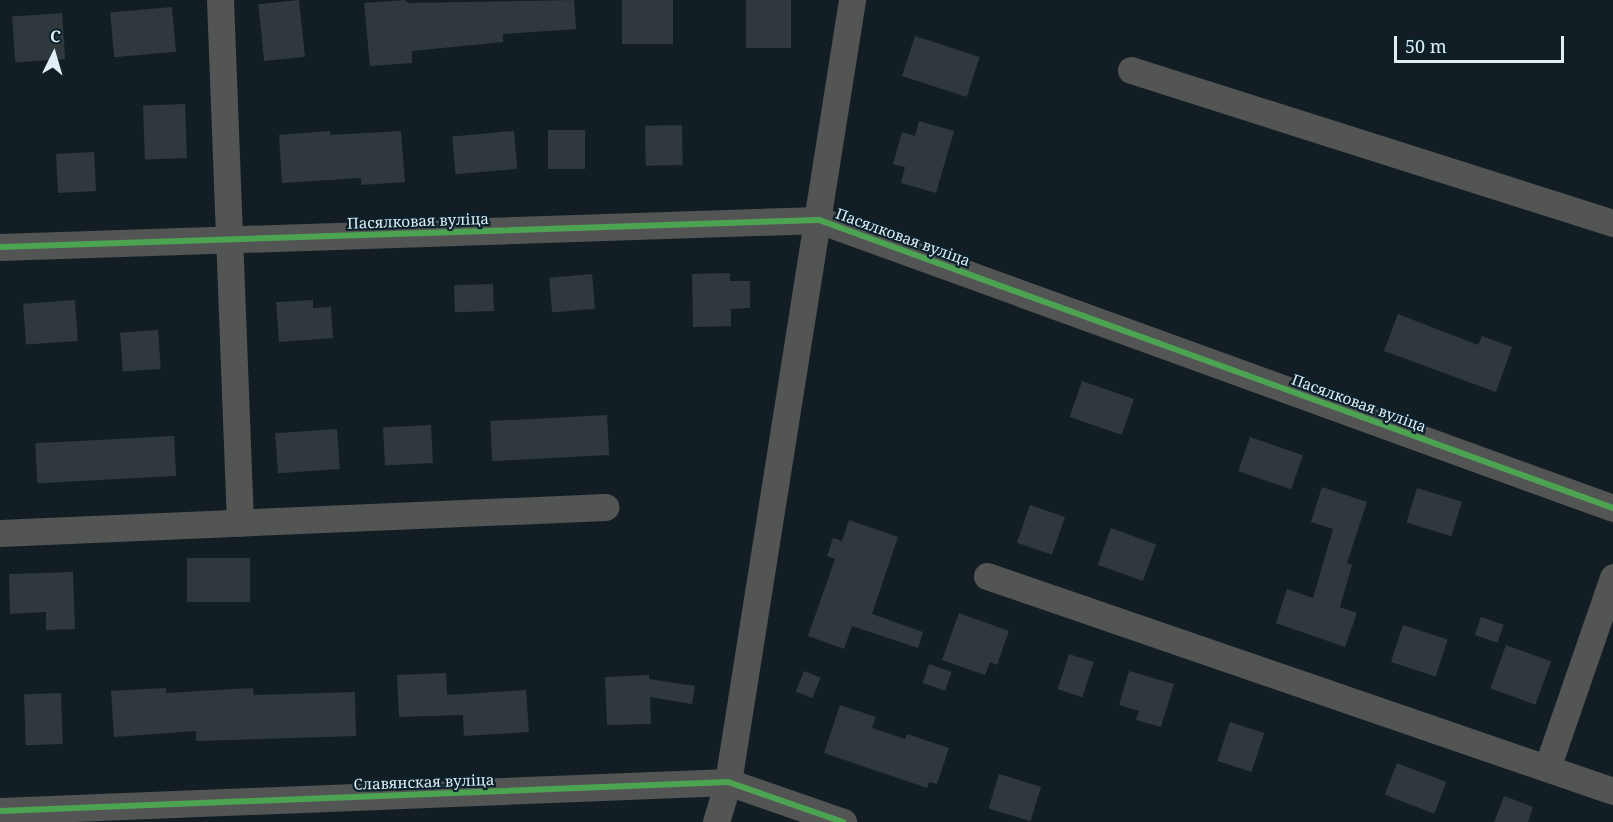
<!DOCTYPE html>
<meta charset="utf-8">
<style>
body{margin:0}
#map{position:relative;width:1613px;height:822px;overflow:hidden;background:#131e24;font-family:"Noto Serif",serif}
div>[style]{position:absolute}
.building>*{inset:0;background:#2e383d;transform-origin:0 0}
.minor>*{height:27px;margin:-13.5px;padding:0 13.5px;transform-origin:13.5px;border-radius:13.5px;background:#525553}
.cycleway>*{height:6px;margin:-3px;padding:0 3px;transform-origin:3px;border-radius:3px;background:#4ca352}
span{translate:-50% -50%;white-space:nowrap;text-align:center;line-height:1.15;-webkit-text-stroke:4.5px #0b212c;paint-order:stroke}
.street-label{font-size:15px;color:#e0eef5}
.north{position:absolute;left:24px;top:24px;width:60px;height:60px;-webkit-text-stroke:4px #0b212c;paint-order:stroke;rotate:5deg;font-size:16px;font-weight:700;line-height:24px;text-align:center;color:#e0eef5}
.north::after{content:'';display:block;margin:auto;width:21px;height:27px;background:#e0eef5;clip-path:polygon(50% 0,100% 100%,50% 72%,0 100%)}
.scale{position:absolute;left:1394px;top:36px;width:170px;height:27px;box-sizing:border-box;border:3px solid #e0eef5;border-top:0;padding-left:8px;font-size:18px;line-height:21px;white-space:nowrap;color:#e0eef5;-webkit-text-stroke:4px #0b212c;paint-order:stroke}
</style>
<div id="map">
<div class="building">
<div style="left:299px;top:0;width:57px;height:41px;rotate:84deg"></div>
<div style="clip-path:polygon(405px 0,408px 3px,574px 0,576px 29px,503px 34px,503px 42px,412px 51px,412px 63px,370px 66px,364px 3px)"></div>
<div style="left:622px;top:0;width:51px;height:44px"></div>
<div style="left:746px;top:0;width:45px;height:48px"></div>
<div style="left:172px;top:7px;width:45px;height:62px;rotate:85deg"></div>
<div style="left:62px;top:13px;width:46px;height:50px;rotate:86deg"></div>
<div style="left:915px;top:36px;width:68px;height:42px;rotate:18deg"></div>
<div style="left:185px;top:104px;width:54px;height:42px;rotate:88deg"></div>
<div style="clip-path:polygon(919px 121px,954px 131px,936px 193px,901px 183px,905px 167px,893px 164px,902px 132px,915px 136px)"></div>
<div style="left:682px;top:125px;width:40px;height:37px;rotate:89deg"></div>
<div style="left:548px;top:130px;width:37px;height:39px"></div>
<div style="clip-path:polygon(330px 131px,330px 135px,401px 131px,405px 182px,361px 185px,361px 178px,282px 183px,279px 135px)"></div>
<div style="left:514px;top:131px;width:38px;height:62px;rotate:85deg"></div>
<div style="left:94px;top:152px;width:39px;height:38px;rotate:87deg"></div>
<div style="clip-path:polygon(730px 273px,730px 281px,750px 281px,750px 308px,731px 309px,731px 326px,693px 327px,692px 274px)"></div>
<div style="left:592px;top:274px;width:35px;height:43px;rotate:85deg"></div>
<div style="left:493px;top:284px;width:27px;height:39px;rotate:88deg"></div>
<div style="left:75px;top:300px;width:41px;height:52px;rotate:86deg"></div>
<div style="clip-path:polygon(313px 300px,313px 308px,331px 307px,333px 338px,279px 342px,276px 302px)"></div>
<div style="clip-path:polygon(1398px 314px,1478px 345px,1482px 336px,1512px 347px,1496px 392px,1384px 351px)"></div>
<div style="left:158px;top:330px;width:39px;height:38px;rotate:86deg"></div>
<div style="left:1082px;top:381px;width:55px;height:38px;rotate:19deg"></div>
<div style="left:607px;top:415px;width:40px;height:117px;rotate:87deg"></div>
<div style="left:431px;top:425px;width:38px;height:48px;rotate:87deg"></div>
<div style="left:337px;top:429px;width:40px;height:62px;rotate:86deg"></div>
<div style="left:174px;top:436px;width:40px;height:139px;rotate:87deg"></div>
<div style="left:1250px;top:437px;width:56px;height:36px;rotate:19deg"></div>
<div style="clip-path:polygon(1322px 487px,1367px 502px,1347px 563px,1352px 565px,1340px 607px,1357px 613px,1345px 647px,1276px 623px,1287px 589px,1313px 598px,1333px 529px,1311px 522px)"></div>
<div style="left:1417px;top:488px;width:47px;height:36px;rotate:17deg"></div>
<div style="left:1030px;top:505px;width:37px;height:40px;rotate:19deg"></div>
<div style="clip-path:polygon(849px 520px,898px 537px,872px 614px,923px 632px,918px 648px,852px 626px,844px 649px,808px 636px,835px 559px,827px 556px,833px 538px,842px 541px)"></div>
<div style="left:1111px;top:528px;width:48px;height:39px;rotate:20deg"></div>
<div style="left:250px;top:558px;width:44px;height:63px;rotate:90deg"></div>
<div style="clip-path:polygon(73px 572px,75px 629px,46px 630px,46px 612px,10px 614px,9px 574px)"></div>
<div style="clip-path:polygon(959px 613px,1009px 631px,997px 665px,990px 662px,985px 675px,942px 660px)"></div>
<div style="left:1481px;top:617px;width:24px;height:19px;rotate:19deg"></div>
<div style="left:1403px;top:625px;width:47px;height:39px;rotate:18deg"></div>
<div style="left:1506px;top:645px;width:48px;height:46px;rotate:20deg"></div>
<div style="left:1069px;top:654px;width:26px;height:37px;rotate:18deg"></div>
<div style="left:929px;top:664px;width:24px;height:20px;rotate:19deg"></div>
<div style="left:804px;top:671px;width:18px;height:22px;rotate:22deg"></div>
<div style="clip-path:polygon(1129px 671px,1174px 684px,1161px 727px,1136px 720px,1139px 711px,1119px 705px)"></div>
<div style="clip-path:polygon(446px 673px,447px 695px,526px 690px,529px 732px,464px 736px,463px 715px,399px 717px,397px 675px)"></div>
<div style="clip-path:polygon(649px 675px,649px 679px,695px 686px,692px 704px,650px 697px,651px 724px,607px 725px,605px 677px)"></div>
<div style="clip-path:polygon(166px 688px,166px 693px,253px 688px,254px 695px,355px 692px,356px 736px,196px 741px,196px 731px,114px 737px,111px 691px)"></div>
<div style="left:61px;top:693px;width:51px;height:37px;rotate:88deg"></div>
<div style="clip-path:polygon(840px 705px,876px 717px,872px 728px,905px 739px,907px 734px,949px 748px,937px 784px,929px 782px,927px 788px,824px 753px)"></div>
<div style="left:1230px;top:722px;width:36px;height:41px;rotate:18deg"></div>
<div style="left:1397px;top:763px;width:53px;height:34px;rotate:21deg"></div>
<div style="left:999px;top:774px;width:44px;height:36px;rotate:17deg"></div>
<div style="clip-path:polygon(1504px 796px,1533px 807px,1528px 822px,1494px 822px)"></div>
</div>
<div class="minor">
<div style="left:220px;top:0;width:523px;rotate:87.81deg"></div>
<div style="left:1131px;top:70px;width:506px;rotate:17.61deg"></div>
<div style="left:0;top:247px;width:819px;rotate:-1.89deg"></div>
<div style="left:819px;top:220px;width:845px;rotate:19.94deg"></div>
<div style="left:0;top:533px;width:606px;rotate:-2.46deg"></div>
<div style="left:987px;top:576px;width:662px;rotate:18.96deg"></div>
<div style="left:1547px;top:768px;width:202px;rotate:-70.9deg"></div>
<div style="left:0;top:811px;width:729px;rotate:-2.28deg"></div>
<div style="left:728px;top:782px;width:122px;rotate:19.2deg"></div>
<div style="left:716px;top:822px;width:42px;rotate:-73.3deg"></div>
<div style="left:728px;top:782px;width:792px;rotate:-80.99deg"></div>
</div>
<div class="cycleway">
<div style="left:0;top:247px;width:819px;rotate:-1.89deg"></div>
<div style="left:819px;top:220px;width:845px;rotate:19.94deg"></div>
<div style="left:0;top:811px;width:729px;rotate:-2.28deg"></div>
<div style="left:728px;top:782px;width:122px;rotate:19.2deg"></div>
</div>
<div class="street-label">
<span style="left:418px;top:221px;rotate:-2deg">Пасялковая вуліца</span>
<span style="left:903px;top:237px;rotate:20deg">Пасялковая вуліца</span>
<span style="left:1359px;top:403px;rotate:20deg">Пасялковая вуліца</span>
<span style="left:424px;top:782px;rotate:-2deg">Славянская вуліца</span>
</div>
<div class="north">С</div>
<div class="scale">50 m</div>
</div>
